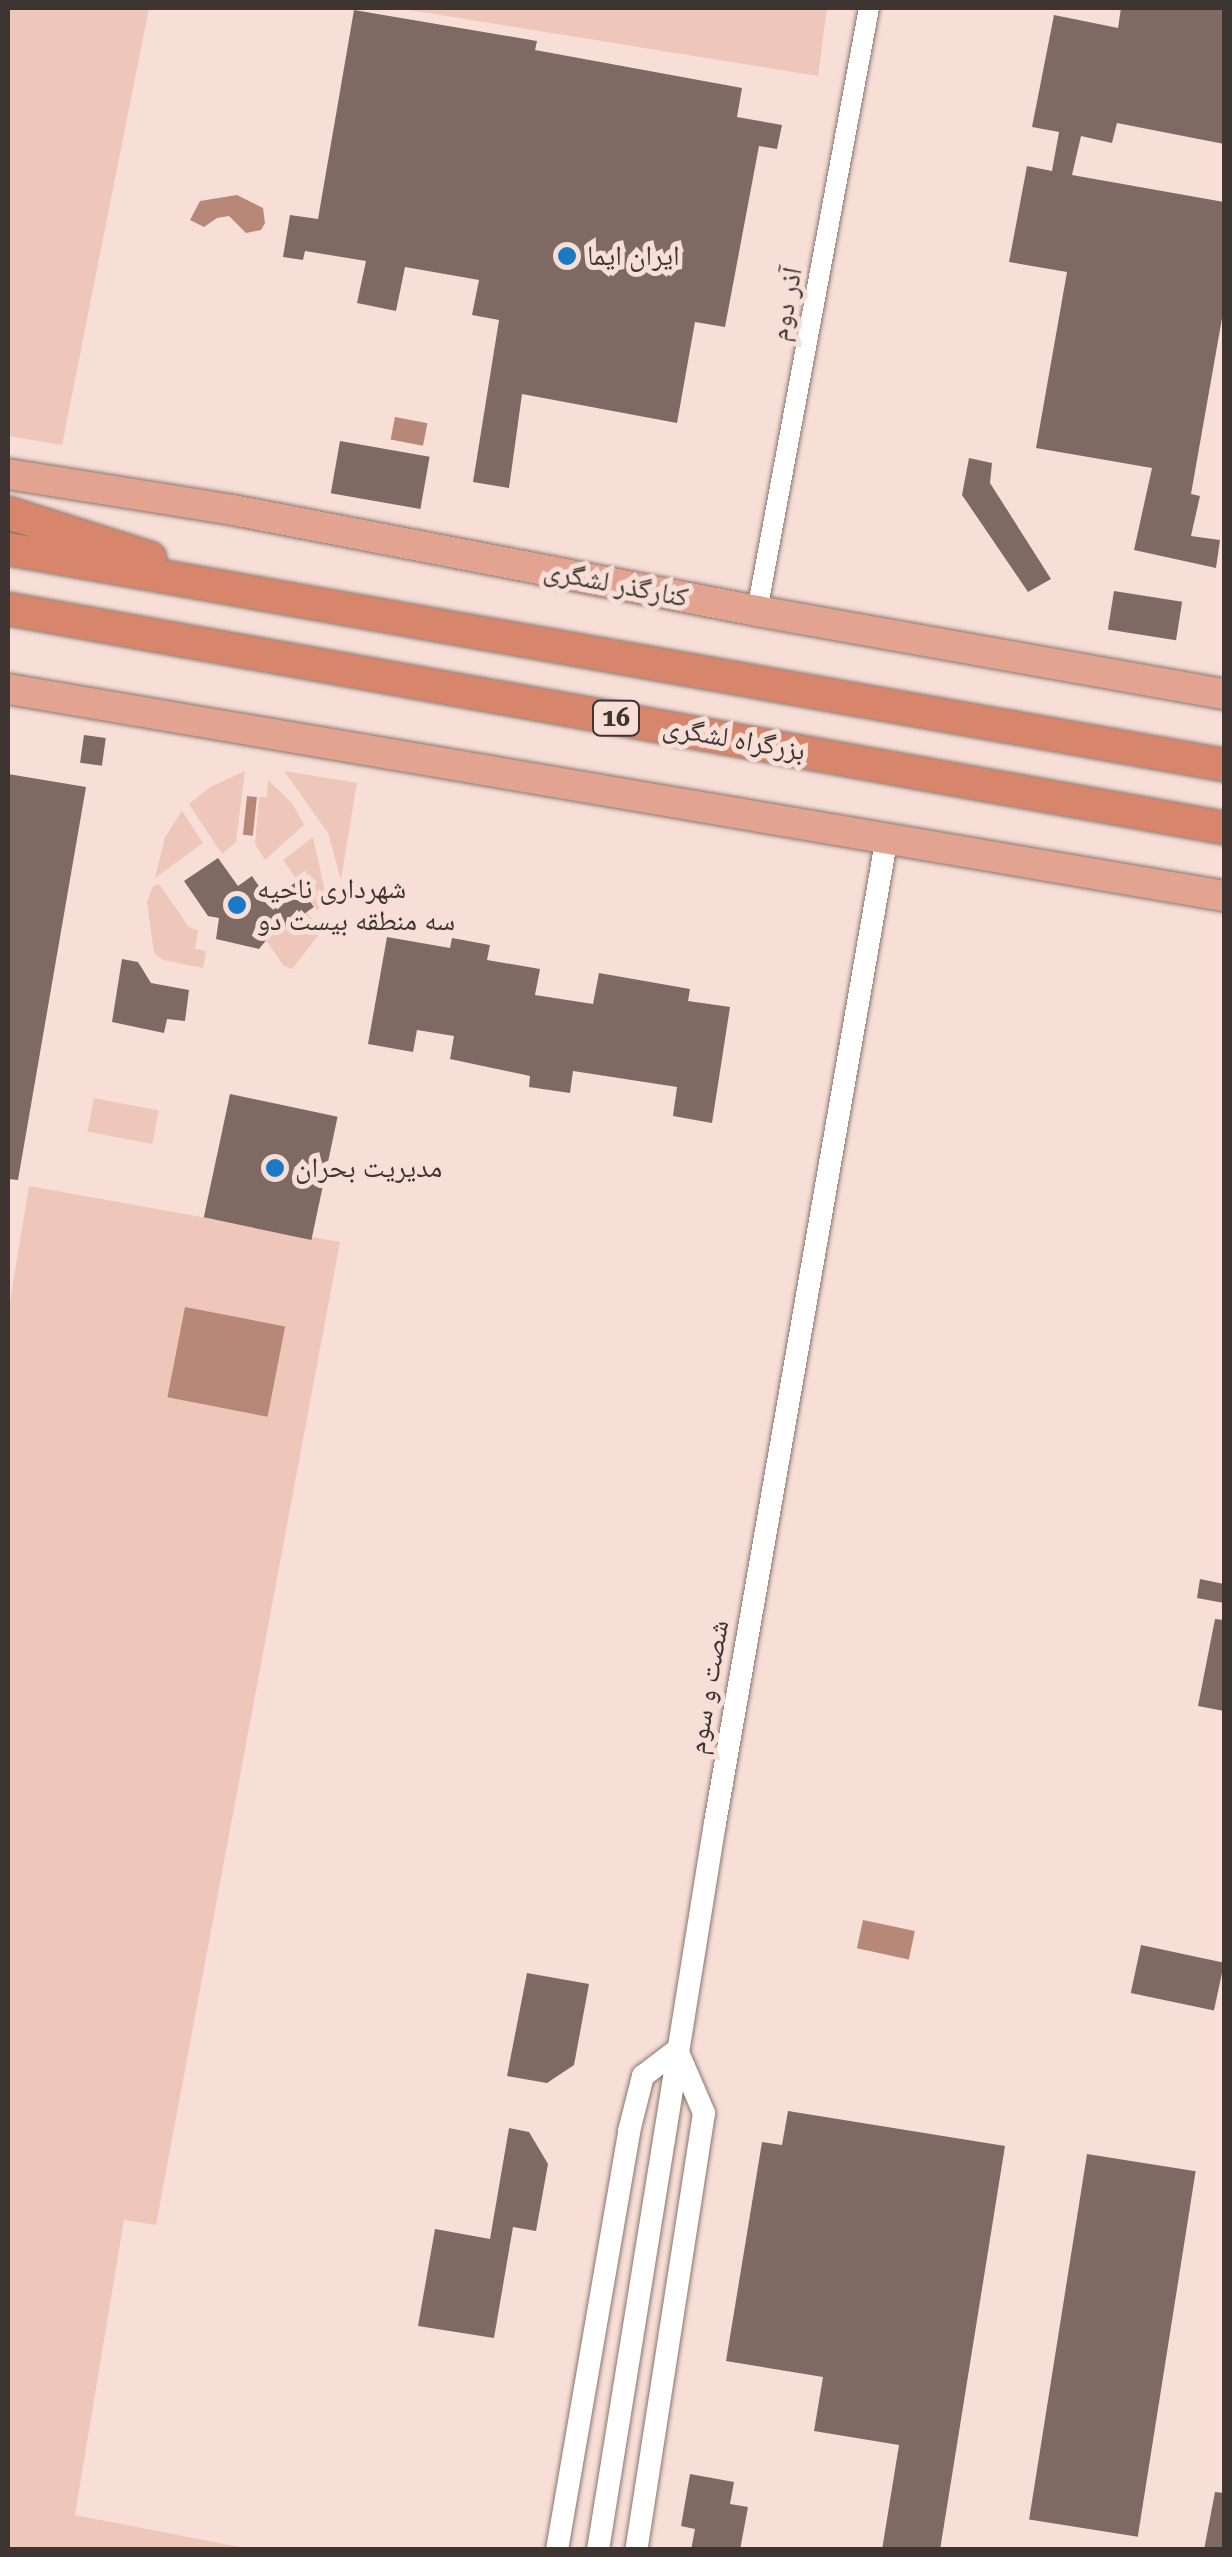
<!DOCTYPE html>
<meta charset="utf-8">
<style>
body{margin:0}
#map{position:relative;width:1232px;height:2557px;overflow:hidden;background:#f7dfd7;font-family:"Roboto Serif","Noto Naskh Arabic",serif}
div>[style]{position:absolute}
.green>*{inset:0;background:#eec7ba;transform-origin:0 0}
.water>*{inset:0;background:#b78778;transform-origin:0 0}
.building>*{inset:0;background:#7f6a63;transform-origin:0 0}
.roads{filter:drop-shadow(0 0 2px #8b756e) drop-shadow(0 0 2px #8b756e)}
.minor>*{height:20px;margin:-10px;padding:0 10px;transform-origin:10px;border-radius:10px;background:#fff}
.tertiary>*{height:22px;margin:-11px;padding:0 11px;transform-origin:11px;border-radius:11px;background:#fff}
.primary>*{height:30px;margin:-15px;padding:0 15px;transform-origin:15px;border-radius:15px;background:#e2a490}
.trunk>*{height:32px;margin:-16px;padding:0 16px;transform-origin:16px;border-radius:16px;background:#d8866b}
.dots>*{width:28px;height:28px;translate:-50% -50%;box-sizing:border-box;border:5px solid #f7dfd7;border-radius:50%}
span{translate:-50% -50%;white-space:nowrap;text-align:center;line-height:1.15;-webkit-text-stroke:10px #f7dfd7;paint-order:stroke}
.shield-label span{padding:2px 8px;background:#f7dfd7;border:2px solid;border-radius:8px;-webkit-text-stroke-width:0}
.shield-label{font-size:25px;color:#3e3532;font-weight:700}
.poi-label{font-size:28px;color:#3e3532}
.left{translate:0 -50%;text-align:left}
.street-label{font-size:28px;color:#3e3532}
.frame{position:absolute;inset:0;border:10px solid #3e3532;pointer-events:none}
</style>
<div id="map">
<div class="green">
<div style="clip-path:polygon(8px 8px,149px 8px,62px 445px,8px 436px)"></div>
<div style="clip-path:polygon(397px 8px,827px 8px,818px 76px)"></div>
<div style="clip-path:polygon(245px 771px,236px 842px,222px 854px,189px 804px,210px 787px)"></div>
<div style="clip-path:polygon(284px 771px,357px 783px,341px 880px,328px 833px)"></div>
<div style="clip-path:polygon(268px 780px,292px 803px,304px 825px,265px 860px,255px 844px,259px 797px,267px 797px)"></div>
<div style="clip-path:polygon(182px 811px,203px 843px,155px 878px,165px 837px)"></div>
<div style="clip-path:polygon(313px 837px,325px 892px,318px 911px,283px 860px)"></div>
<div style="clip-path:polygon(159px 884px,189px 927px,198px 930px,195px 949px,206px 951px,203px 968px,163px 960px,154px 953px,147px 902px,153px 886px)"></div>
<div style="clip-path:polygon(306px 911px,321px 932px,292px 969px,284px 966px,266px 940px)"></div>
<div style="left:94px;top:1098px;width:66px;height:34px;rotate:11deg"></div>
<div style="clip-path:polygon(29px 1186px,340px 1242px,156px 2225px,124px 2220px,75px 2515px,250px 2549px,8px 2550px,8px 1314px)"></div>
</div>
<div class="water">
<div style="clip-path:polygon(237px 195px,263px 208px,265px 223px,261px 230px,246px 233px,229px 216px,217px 218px,204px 227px,190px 220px,200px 201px)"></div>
<div style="left:395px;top:417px;width:33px;height:23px;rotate:11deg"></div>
<div style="left:247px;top:796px;width:10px;height:39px;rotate:6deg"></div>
<div style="left:185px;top:1307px;width:102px;height:92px;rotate:11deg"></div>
<div style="left:863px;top:1920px;width:53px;height:29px;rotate:12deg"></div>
</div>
<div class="building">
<div style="clip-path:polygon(1121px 8px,1224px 8px,1224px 144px,1117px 123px,1112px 143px,1081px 136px,1072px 175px,1224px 202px,1224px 307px,1191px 494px,1200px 496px,1191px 536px,1220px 540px,1216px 568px,1134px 550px,1152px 468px,1036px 448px,1067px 272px,1009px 262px,1027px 166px,1052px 171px,1059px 132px,1032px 127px,1054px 15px,1118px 28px)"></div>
<div style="clip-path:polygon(354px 10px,537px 41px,535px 50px,742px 88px,737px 117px,782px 125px,777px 149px,759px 146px,725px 327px,695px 322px,677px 423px,522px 394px,509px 488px,473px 482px,499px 320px,472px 315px,479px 280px,405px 267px,396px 311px,357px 303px,366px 261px,305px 251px,303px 260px,283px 257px,290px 215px,318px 219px)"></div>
<div style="left:340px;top:441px;width:91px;height:53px;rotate:10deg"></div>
<div style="clip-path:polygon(969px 458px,992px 463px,990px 483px,1051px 579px,1028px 592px,962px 495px)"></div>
<div style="left:1114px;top:591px;width:69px;height:39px;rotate:9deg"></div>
<div style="left:84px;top:735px;width:22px;height:28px;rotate:8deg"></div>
<div style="clip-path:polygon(8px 774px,86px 787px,18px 1180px,8px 1179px)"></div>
<div style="clip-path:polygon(218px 858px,238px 886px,252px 876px,269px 901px,296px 882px,314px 907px,282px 929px,276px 928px,259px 949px,216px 939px,219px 918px,208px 916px,184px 881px)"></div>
<div style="clip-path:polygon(387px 937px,450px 948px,452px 938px,490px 945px,487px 960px,540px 969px,535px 995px,593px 1004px,599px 973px,690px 989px,688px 1001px,730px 1007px,712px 1123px,673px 1116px,677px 1087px,573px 1071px,570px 1093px,529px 1087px,530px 1076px,450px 1059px,454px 1036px,417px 1030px,413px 1052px,368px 1044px)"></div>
<div style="clip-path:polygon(122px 959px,138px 962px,151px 983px,189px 990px,185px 1021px,167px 1019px,164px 1033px,112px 1022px)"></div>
<div style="left:230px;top:1094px;width:110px;height:126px;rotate:12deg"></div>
<div style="clip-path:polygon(1200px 1579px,1224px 1584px,1224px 1603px,1197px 1598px)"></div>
<div style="clip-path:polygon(1215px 1619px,1224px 1620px,1224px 1711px,1198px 1706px)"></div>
<div style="left:1141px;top:1945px;width:85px;height:49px;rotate:12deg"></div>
<div style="clip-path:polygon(527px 1973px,589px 1984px,574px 2065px,547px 2083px,507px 2076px)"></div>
<div style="clip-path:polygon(788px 2111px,1005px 2146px,940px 2550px,882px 2550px,899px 2445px,814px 2431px,823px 2377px,726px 2361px,762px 2142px,782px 2145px)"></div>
<div style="clip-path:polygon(509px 2128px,529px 2132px,548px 2164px,536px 2231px,513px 2227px,494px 2338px,418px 2326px,435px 2229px,490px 2239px)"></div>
<div style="left:1087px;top:2154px;width:110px;height:370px;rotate:9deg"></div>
<div style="clip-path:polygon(690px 2474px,734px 2482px,730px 2504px,748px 2507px,740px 2550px,691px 2550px,695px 2529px,681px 2526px)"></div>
<div style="clip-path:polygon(1215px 2492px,1224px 2493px,1224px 2550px,1204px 2550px)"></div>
</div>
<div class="roads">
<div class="minor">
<div style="left:757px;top:611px;width:613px;rotate:-79.48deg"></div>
</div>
<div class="tertiary">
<div style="left:557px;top:2550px;width:425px;rotate:-80.2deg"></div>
<div style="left:629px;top:2131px;width:57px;rotate:-75.7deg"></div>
<div style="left:643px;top:2076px;width:43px;rotate:-37.4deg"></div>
<div style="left:677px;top:2050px;width:69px;rotate:66.8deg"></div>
<div style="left:704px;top:2113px;width:442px;rotate:98.8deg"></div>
<div style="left:598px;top:2550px;width:736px;rotate:-80.86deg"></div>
<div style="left:715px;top:1823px;width:1002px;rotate:-80.11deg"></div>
</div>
<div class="primary">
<div style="left:8px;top:474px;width:228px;rotate:9.1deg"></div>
<div style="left:233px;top:510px;width:534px;rotate:10.91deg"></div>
<div style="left:757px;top:611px;width:474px;rotate:10.1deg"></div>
<div style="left:8px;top:689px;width:1233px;rotate:9.66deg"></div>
</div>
<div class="trunk">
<div style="left:8px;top:513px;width:149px;rotate:17.6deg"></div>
<div style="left:8px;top:549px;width:1235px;rotate:10.07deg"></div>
<div style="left:8px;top:609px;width:1236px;rotate:10.21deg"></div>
</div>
</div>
<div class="dots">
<div style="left:567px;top:256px;background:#1b7ac6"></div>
<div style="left:237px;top:905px;background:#1b7ac6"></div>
<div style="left:275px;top:1168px;background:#1b7ac6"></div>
</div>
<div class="shield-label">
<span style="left:616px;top:718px">16</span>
</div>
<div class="poi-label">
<span class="left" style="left:587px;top:256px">ایران ایما</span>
<span class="left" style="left:257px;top:905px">شهرداری ناحیه<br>سه منطقه بیست دو</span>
<span class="left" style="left:295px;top:1168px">مدیریت بحران</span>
</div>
<div class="street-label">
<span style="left:786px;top:304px;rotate:-79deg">آذر دوم</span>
<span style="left:616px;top:584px;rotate:11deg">کنارگذر لشگری</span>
<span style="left:734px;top:739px;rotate:10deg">بزرگراه لشگری</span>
<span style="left:708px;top:1687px;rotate:-80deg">شصت و سوم</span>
</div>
<div class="frame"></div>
</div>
